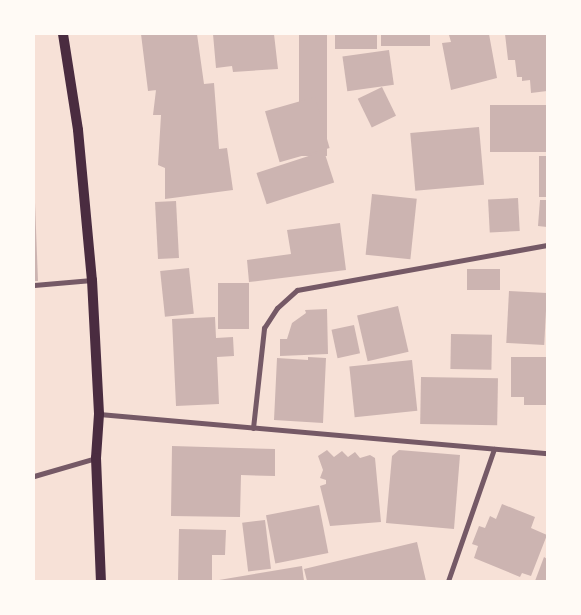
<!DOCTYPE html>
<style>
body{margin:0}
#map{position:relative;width:581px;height:615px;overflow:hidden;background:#f7e1d7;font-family:"Source Sans 3",sans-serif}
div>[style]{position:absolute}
.building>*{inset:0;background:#ccb4b1;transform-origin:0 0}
.minor>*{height:5px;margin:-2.5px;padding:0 2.5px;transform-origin:2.5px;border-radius:2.5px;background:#755966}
.secondary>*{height:10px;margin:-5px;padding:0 5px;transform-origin:5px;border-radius:5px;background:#4a2c40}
span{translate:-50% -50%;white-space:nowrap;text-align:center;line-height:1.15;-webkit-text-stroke:5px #fffaf5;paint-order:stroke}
.frame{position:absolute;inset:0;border:35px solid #fffaf5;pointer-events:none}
</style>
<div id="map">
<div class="building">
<div style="clip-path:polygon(141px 34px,197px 34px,204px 84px,214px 83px,219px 149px,227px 148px,233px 190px,165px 199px,165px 168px,158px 165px,161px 115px,153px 115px,156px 90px,165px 89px,148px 91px)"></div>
<div style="clip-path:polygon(213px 34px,274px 34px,278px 69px,233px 72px,232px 66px,216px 68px)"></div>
<div style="left:299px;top:34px;width:28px;height:122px"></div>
<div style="left:335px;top:34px;width:42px;height:15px"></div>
<div style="left:381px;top:34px;width:49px;height:12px"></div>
<div style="clip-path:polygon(489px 34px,497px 78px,451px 90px,442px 43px,451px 42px,449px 35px)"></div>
<div style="clip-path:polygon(505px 34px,547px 34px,547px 91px,531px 93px,530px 80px,522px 81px,522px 77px,517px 77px,515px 60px,508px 60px)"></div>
<div style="left:389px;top:50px;width:35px;height:47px;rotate:82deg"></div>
<div style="left:382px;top:87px;width:32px;height:27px;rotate:64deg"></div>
<div style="left:315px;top:97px;width:53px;height:52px;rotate:74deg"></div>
<div style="left:547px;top:105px;width:47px;height:57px;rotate:90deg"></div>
<div style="left:479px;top:127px;width:58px;height:69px;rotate:85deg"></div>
<div style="left:324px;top:151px;width:33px;height:71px;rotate:72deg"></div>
<div style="left:539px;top:156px;width:8px;height:41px"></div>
<div style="left:372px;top:194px;width:45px;height:61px;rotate:6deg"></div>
<div style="left:518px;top:198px;width:33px;height:30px;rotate:87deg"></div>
<div style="clip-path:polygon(540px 200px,547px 200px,547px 227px,538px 226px)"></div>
<div style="left:176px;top:201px;width:57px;height:21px;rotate:87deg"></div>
<div style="clip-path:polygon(35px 203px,38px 281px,34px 281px,34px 204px)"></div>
<div style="clip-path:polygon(340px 223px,346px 270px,249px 282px,247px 260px,291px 254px,287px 230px)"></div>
<div style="left:189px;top:268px;width:46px;height:29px;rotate:84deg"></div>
<div style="left:500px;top:269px;width:21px;height:33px;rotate:90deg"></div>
<div style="left:218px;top:283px;width:31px;height:46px"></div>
<div style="left:509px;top:291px;width:38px;height:52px;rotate:3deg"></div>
<div style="left:398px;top:306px;width:47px;height:42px;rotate:77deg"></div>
<div style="clip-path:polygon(327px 309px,328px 354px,280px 356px,280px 339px,287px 339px,292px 323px,306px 313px,305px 310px)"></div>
<div style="clip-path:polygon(215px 317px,216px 338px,233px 337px,234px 356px,217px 357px,219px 404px,176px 406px,172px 319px)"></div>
<div style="left:354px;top:325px;width:29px;height:23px;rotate:78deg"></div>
<div style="left:451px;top:334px;width:41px;height:35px;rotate:1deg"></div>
<div style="clip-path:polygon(308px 357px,326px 358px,323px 423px,274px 420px,277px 358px,308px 360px)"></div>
<div style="clip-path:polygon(511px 357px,547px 357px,547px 405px,524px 405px,524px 397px,511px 397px)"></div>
<div style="left:412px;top:360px;width:51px;height:63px;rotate:84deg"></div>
<div style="left:421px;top:377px;width:77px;height:47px;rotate:1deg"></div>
<div style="clip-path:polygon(172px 446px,275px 449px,275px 476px,241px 475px,240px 517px,171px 516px)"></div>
<div style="clip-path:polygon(327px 450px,334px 457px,342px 451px,348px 457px,355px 452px,360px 458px,370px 455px,375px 458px,381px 522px,330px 526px,320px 486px,326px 484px,326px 480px,320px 478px,323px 470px,318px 456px)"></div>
<div style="clip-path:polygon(399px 450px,460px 455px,454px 529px,386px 523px,392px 456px)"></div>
<div style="clip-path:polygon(502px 504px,535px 517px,531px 528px,547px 535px,531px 576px,522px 573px,520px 577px,474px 558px,478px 546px,472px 544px,479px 526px,485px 528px,490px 516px,496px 519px)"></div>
<div style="left:319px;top:505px;width:49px;height:54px;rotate:79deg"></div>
<div style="left:265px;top:520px;width:49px;height:23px;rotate:83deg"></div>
<div style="clip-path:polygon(179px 529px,226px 530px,225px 555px,212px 555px,212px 581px,178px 581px)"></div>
<div style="clip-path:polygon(417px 542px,426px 581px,307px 581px,304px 569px)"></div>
<div style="clip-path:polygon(544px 557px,547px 559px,547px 581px,535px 581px)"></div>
<div style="clip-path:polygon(302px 566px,304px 581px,219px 581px,219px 580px)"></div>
</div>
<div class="minor">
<div style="left:34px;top:285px;width:58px;rotate:-4.9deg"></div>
<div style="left:99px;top:414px;width:450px;rotate:5deg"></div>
<div style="left:253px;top:428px;width:101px;rotate:-83.7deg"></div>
<div style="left:264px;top:328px;width:24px;rotate:-57deg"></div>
<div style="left:277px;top:308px;width:27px;rotate:-42deg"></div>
<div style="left:297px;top:290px;width:254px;rotate:-10.2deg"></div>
<div style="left:34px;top:476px;width:65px;rotate:-16.2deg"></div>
<div style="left:448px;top:581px;width:140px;rotate:-70.8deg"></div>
</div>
<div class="secondary">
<div style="left:63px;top:34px;width:97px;rotate:81.1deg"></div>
<div style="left:78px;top:130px;width:151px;rotate:84.7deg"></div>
<div style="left:92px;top:280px;width:134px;rotate:87deg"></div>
<div style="left:99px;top:414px;width:44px;rotate:93.9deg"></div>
<div style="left:96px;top:458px;width:123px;rotate:87.7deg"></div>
</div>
<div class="frame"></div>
</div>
